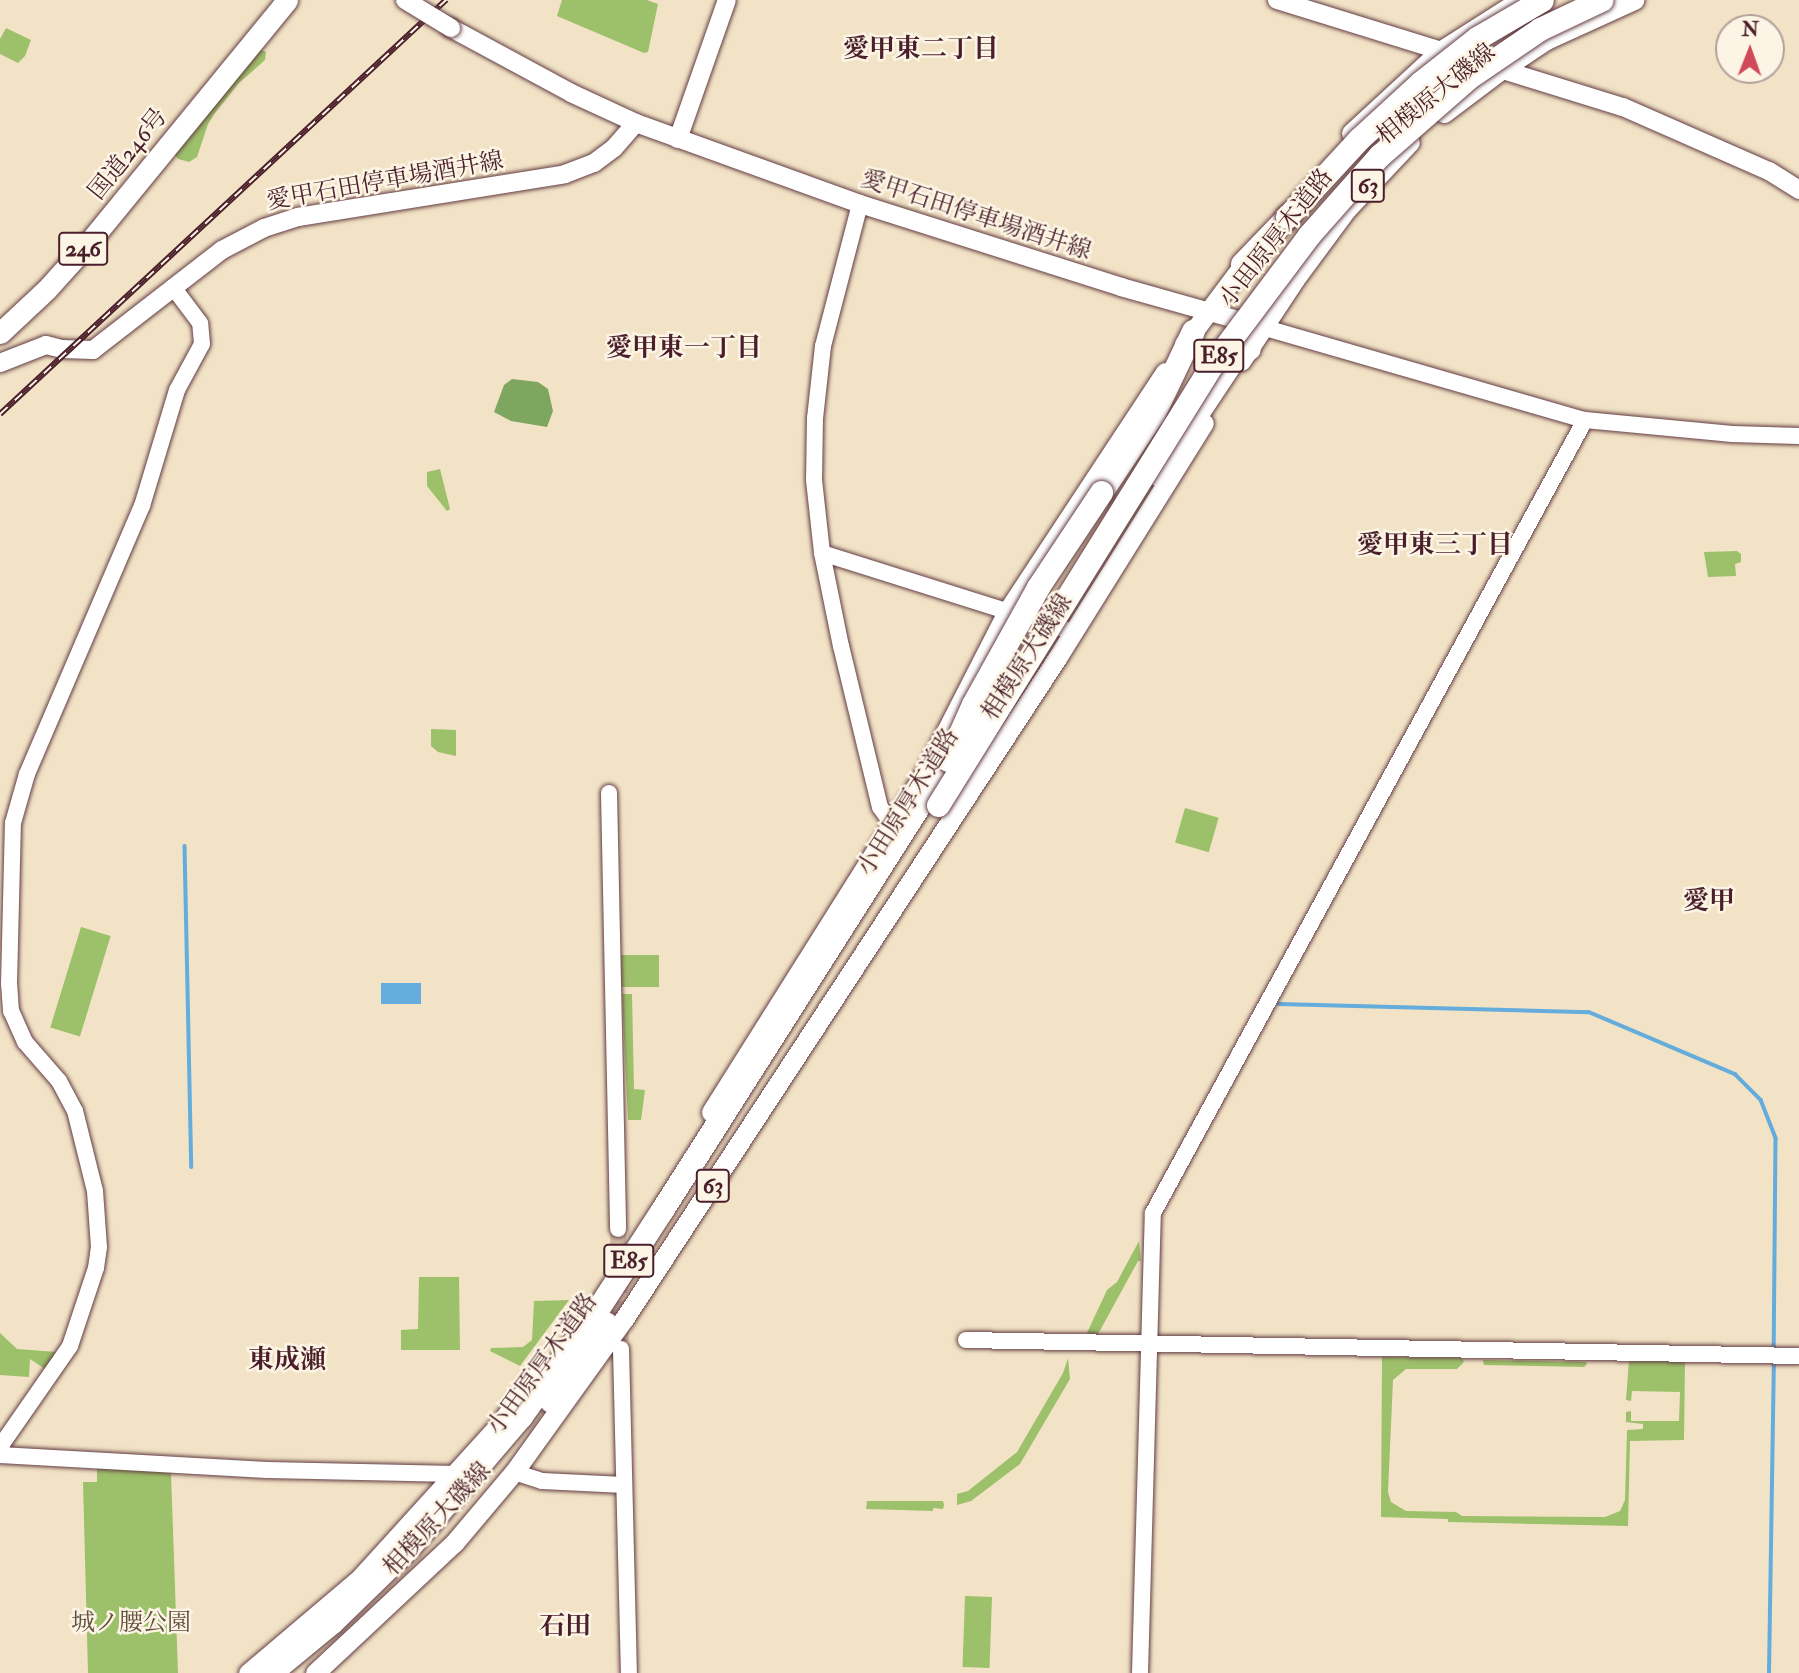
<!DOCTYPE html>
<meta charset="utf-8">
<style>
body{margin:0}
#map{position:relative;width:1799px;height:1673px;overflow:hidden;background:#f2e3c6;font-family:"IM FELL Double Pica","Noto Serif JP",serif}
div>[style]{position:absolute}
.green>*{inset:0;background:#9dc06a;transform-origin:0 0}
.forest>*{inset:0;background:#7ea65e}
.water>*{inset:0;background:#64acdb;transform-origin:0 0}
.stream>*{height:3.5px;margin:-1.75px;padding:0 1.75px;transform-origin:1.75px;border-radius:1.75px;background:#64acdb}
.tertiary-tunnel>*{height:16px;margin-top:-8px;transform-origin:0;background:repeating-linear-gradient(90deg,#d0bca7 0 16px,transparent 0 24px)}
.roads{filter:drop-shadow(0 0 2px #633c42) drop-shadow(0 0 2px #633c42)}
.tertiary>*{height:16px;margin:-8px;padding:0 8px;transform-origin:8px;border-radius:8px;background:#fff}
.secondary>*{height:18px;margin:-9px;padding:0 9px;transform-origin:9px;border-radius:9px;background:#fff}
.primary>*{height:19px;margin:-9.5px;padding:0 9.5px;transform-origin:9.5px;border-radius:9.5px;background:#fff}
.trunk>*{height:21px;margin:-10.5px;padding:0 10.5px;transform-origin:10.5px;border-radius:10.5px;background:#fff}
.motorway>*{height:23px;margin:-11.5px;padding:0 11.5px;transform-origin:11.5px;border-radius:11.5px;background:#fff}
.rail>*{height:6px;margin-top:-3px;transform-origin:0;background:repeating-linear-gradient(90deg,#fcf5e5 0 10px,#4a1f2b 0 20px);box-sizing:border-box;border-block:2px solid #4a1f2b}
.bridges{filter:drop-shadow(0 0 2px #633c42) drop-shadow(0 0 2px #633c42)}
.secondary-bridge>*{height:18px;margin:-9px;padding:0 9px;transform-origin:9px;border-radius:9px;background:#fff}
.motorway-bridge>*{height:23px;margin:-11.5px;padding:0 11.5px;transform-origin:11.5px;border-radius:11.5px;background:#fff}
span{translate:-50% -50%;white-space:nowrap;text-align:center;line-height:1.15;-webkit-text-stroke:5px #fcf5e5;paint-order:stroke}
.shield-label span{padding:2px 5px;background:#fcf5e5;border:2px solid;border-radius:5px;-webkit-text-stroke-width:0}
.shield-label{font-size:23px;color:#4a1f2b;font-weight:700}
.street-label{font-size:24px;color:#4a1f2b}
.park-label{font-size:24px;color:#634f3e}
.neighbourhood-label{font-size:26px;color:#4a1f2b;font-weight:700}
.north{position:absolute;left:1715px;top:14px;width:70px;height:70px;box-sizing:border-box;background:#fcf5e5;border:2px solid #b59f9b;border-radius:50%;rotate:1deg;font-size:19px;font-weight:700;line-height:28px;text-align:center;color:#4a1f2b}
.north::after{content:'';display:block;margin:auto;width:24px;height:32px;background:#d1495b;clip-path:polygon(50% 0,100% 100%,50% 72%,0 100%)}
</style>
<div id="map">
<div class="green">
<div style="clip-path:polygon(562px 0,647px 0,658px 4px,648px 52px,644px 53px,557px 16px)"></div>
<div style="clip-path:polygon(6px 28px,31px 40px,25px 56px,18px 63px,0 54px,0 39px)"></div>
<div style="clip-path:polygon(259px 49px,266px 52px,265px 60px,239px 83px,215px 113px,208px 124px,197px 157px,189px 162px,178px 159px,174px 153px)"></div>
<div style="clip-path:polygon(440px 469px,450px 509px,447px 511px,427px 486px,427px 472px)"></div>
<div style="clip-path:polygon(1737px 551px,1741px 554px,1741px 562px,1735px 564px,1736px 576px,1708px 577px,1704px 552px)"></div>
<div style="clip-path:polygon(431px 729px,456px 730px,456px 756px,438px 752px,431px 746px)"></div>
<div style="left:1185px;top:808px;width:35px;height:36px;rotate:16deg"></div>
<div style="left:81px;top:927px;width:31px;height:105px;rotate:17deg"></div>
<div style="left:621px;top:955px;width:38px;height:32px"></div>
<div style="clip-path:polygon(622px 994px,632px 994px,634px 1089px,645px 1090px,641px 1120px,628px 1120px)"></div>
<div style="clip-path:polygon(1139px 1241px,1141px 1261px,1138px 1261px,1097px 1336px,1086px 1335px,1107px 1290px,1117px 1282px)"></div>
<div style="clip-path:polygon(419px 1277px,459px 1277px,460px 1350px,401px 1350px,401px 1330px,418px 1329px)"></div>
<div style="clip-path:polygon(569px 1300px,520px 1366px,490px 1351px,491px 1348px,523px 1347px,532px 1340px,534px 1301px)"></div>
<div style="clip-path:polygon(0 1333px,17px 1349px,57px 1352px,45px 1369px,30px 1359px,29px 1377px,0 1375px)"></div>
<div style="clip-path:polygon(1382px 1357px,1462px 1358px,1464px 1362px,1457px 1369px,1406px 1369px,1393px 1380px,1388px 1492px,1391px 1502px,1406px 1511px,1456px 1512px,1462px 1516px,1605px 1517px,1620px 1511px,1625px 1500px,1627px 1430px,1643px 1429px,1643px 1424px,1626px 1422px,1626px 1412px,1631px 1411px,1631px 1421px,1679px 1421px,1680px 1392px,1632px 1391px,1631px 1401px,1626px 1400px,1629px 1360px,1685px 1362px,1684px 1440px,1630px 1441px,1628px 1526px,1448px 1522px,1448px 1519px,1381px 1517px)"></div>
<div style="clip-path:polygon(1068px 1358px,1070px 1379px,1020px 1464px,971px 1501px,957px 1505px,957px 1494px,968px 1491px,1017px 1452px,1063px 1373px)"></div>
<div style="clip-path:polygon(1483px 1360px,1586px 1362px,1587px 1364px,1584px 1367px,1484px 1365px)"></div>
<div style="clip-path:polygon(97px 1468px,171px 1473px,178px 1673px,88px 1673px,83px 1482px,97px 1482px)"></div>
<div style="clip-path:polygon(867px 1501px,943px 1501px,944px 1505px,943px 1509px,933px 1508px,933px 1511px,866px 1509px)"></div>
<div style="left:965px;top:1596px;width:27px;height:71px;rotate:2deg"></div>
</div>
<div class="forest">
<div style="clip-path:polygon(512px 379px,538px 382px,548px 389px,553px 411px,547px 427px,511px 421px,494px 412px,504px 385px)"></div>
</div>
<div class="water">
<div style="left:381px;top:983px;width:40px;height:21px"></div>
</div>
<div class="stream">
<div style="left:185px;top:846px;width:321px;rotate:88.8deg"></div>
<div style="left:1279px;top:1004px;width:310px;rotate:1.5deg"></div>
<div style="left:1589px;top:1012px;width:159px;rotate:23deg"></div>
<div style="left:1735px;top:1074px;width:37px;rotate:45deg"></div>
<div style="left:1761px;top:1100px;width:41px;rotate:68.5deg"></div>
<div style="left:1776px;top:1138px;width:210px;rotate:90.5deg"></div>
<div style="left:1769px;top:1673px;width:310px;rotate:-89.1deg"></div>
</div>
<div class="tertiary-tunnel">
<div style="left:618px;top:1229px;width:120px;rotate:88.6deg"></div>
</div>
<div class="roads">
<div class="tertiary">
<div style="left:860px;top:204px;width:147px;rotate:104.6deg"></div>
<div style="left:823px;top:346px;width:72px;rotate:96.3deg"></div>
<div style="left:815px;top:418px;width:62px;rotate:90.9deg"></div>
<div style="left:814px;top:480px;width:73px;rotate:83.7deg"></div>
<div style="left:822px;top:553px;width:95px;rotate:78.5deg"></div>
<div style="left:841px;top:646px;width:166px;rotate:76.4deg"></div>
<div style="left:880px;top:807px;width:21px;rotate:55deg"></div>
<div style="left:1262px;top:327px;width:336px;rotate:16.1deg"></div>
<div style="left:1585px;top:420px;width:148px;rotate:5.4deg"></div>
<div style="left:1732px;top:434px;width:67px;rotate:1.7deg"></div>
<div style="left:822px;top:553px;width:263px;rotate:17.5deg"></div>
<div style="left:609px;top:793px;width:436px;rotate:88.8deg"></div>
<div style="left:966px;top:1340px;width:833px;rotate:1.1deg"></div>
<div style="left:621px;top:1349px;width:324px;rotate:88.6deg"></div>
<div style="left:0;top:1454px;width:10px;rotate:-79deg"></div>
<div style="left:2px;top:1444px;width:119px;rotate:-55.2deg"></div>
<div style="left:70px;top:1346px;width:82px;rotate:-71.6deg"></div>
<div style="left:96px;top:1268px;width:21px;rotate:-82deg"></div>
<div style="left:99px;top:1247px;width:56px;rotate:-94.1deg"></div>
<div style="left:95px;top:1191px;width:82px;rotate:-104deg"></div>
<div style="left:75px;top:1111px;width:34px;rotate:-118deg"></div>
<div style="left:59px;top:1081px;width:52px;rotate:-131.1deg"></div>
<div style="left:25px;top:1042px;width:34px;rotate:-114deg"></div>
<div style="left:11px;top:1011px;width:27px;rotate:-94deg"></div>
<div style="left:9px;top:984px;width:161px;rotate:-88.6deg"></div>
<div style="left:13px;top:823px;width:51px;rotate:-74.1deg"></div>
<div style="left:27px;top:774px;width:292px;rotate:-66.8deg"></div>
<div style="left:142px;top:506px;width:121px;rotate:-73.2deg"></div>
<div style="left:177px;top:390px;width:52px;rotate:-61.5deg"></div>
<div style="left:202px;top:344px;width:21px;rotate:-95deg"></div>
<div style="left:200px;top:323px;width:45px;rotate:-126.9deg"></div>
<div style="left:0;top:1455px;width:267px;rotate:3.2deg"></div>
<div style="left:267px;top:1470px;width:189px;rotate:1.2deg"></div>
<div style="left:514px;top:1472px;width:29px;rotate:18deg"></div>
<div style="left:542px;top:1481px;width:82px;rotate:2.8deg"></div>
<div style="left:1140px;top:1673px;width:460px;rotate:-88.4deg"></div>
<div style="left:1153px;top:1213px;width:903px;rotate:-61.42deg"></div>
</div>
<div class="secondary">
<div style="left:1277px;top:0;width:362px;rotate:17.2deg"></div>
<div style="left:1623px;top:107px;width:159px;rotate:23.7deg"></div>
<div style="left:1769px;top:171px;width:36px;rotate:32deg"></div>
<div style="left:451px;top:28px;width:136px;rotate:28.4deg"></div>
<div style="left:571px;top:93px;width:72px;rotate:24.8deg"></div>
<div style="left:636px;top:123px;width:238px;rotate:19.9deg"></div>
<div style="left:860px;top:204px;width:274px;rotate:17.6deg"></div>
<div style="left:1121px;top:287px;width:137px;rotate:15.7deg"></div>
<div style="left:678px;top:139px;width:147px;rotate:-70.6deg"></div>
<div style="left:0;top:363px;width:49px;rotate:-21.4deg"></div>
<div style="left:46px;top:345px;width:16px;rotate:14deg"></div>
<div style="left:62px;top:349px;width:31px;rotate:2deg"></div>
<div style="left:93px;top:350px;width:163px;rotate:-37.8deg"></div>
<div style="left:222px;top:250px;width:47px;rotate:-27.6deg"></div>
<div style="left:264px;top:228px;width:36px;rotate:-18deg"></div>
<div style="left:298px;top:217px;width:270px;rotate:-9.1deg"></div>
<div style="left:565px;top:174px;width:31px;rotate:-21deg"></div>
<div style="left:594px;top:163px;width:25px;rotate:-37deg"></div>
<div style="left:614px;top:148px;width:33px;rotate:-49deg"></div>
</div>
<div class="primary">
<div style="left:1444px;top:113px;width:71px;rotate:-37deg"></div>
<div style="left:1501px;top:70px;width:54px;rotate:-33.7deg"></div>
<div style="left:1546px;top:40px;width:97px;rotate:-24.4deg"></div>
<div style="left:1351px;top:133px;width:121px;rotate:-42.7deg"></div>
<div style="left:1440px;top:51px;width:95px;rotate:-32.5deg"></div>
<div style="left:1184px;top:344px;width:114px;rotate:-53.2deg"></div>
<div style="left:1241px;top:361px;width:98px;rotate:-56.6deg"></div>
<div style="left:1295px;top:279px;width:86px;rotate:-53.5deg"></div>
<div style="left:1346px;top:210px;width:93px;rotate:-46.7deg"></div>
<div style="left:711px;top:1112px;width:402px;rotate:-57.8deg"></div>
<div style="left:925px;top:772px;width:182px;rotate:-62.9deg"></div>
<div style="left:1008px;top:610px;width:285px;rotate:-56.6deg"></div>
<div style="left:248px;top:1673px;width:148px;rotate:-40.3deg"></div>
<div style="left:361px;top:1577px;width:204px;rotate:-47.8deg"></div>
<div style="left:498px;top:1426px;width:69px;rotate:-52.6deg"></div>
<div style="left:315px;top:1673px;width:190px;rotate:-43.1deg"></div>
<div style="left:454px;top:1543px;width:93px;rotate:-49.8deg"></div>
<div style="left:514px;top:1472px;width:188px;rotate:-54.3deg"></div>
<div style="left:624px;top:1319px;width:790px;rotate:-56.77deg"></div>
<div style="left:1057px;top:658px;width:277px;rotate:-58deg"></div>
</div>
<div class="trunk">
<div style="left:0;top:333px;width:64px;rotate:-43.1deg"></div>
<div style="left:47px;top:289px;width:64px;rotate:-48.1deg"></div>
<div style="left:90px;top:241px;width:311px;rotate:-50.7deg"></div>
</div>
<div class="motorway">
<div style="left:1242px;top:264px;width:65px;rotate:-46.2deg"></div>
<div style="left:1157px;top:474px;width:136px;rotate:-56.4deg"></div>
<div style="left:1232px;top:361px;width:21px;rotate:-37deg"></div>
<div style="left:1101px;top:492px;width:95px;rotate:-56.1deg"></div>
<div style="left:1154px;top:413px;width:91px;rotate:-64.6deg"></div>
<div style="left:551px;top:1401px;width:95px;rotate:-54.8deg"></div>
<div style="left:270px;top:1673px;width:80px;rotate:-39.4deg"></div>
<div style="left:332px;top:1622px;width:107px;rotate:-44.2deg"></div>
<div style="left:409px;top:1547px;width:172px;rotate:-49.5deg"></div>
<div style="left:521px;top:1416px;width:130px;rotate:-54.4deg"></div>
<div style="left:597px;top:1310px;width:119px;rotate:-57deg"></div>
<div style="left:662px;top:1210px;width:533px;rotate:-57.56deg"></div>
</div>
</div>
<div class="rail">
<div style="left:0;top:414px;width:609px;rotate:-42.87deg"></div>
</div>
<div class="bridges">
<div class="secondary-bridge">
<div style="left:405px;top:0;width:54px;rotate:31.3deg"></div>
</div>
<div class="motorway-bridge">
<div style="left:1287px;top:217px;width:106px;rotate:-47.3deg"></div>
<div style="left:1359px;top:139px;width:84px;rotate:-42.6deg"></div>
<div style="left:1421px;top:82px;width:71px;rotate:-38.2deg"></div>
<div style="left:1477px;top:38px;width:75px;rotate:-30.3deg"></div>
<div style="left:948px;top:760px;width:61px;rotate:-65.9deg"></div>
<div style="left:973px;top:704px;width:134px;rotate:-60.9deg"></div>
<div style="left:1038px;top:587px;width:114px;rotate:-56.4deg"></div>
<div style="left:938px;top:805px;width:521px;rotate:-58.11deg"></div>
<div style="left:1213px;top:363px;width:160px;rotate:-53.1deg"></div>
<div style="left:1309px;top:235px;width:106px;rotate:-48.5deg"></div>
<div style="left:1379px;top:156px;width:118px;rotate:-41.2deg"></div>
<div style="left:1468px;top:78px;width:87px;rotate:-34.2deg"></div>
<div style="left:1540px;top:29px;width:68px;rotate:-25.4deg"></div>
</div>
</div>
<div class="shield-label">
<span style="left:1368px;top:186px">63</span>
<span style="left:83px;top:249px">246</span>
<span style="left:1219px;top:356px">E85</span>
<span style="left:713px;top:1186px">63</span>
<span style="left:629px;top:1261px">E85</span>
</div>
<div class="street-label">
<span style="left:1436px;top:94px;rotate:-39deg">相模原大磯線</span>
<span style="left:128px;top:154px;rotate:-51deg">国道246号</span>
<span style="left:385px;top:181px;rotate:-10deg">愛甲石田停車場酒井線</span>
<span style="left:976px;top:215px;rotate:18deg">愛甲石田停車場酒井線</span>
<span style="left:1276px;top:238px;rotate:-52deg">小田原厚木道路</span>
<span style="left:1027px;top:657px;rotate:-57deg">相模原大磯線</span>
<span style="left:908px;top:802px;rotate:-58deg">小田原厚木道路</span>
<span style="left:542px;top:1364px;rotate:-54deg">小田原厚木道路</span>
<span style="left:437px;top:1519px;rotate:-47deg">相模原大磯線</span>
</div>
<div class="park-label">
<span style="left:131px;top:1623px">城ノ腰公園</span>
</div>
<div class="neighbourhood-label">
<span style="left:921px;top:50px">愛甲東二丁目</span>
<span style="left:684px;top:349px">愛甲東一丁目</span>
<span style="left:1435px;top:546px">愛甲東三丁目</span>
<span style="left:1709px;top:902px">愛甲</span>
<span style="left:287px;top:1361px">東成瀬</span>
<span style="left:565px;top:1627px">石田</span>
</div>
<div class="north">N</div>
</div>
